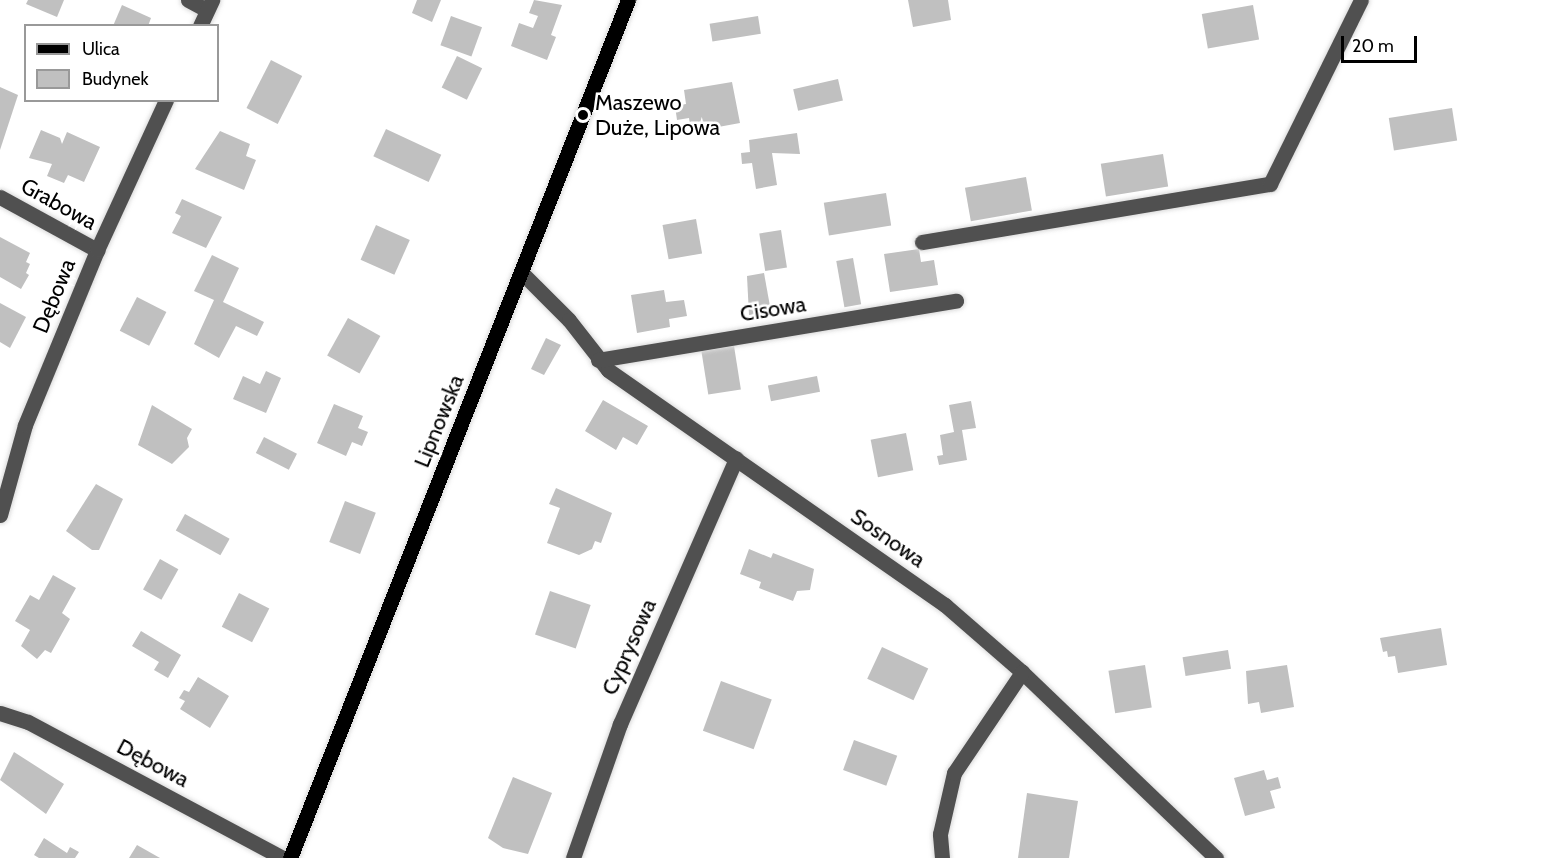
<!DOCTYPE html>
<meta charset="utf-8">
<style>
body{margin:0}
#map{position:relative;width:1560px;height:858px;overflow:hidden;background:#fff;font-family:Cabin,sans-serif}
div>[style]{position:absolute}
.building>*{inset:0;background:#c0c0c0;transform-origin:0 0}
.roads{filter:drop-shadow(0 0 2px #dbdbdb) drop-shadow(0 0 2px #dbdbdb)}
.minor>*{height:15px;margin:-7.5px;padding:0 7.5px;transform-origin:7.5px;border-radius:7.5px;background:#505050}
.major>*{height:15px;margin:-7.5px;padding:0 7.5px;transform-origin:7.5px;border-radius:7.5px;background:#000}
.dots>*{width:16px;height:16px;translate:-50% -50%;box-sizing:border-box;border:3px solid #fff;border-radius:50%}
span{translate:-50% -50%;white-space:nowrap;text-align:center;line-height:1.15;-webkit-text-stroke:5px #fff;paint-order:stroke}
.poi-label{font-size:22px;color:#000}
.left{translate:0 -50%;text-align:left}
.street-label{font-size:22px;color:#000}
.legend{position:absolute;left:24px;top:24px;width:195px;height:78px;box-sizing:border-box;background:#fff;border:2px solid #999;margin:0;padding:8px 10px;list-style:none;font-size:18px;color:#000}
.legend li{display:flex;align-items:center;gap:12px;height:30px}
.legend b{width:30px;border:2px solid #999}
.scale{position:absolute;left:1341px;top:36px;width:76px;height:27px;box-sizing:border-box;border:3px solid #000;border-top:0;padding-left:8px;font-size:18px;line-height:21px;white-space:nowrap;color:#000;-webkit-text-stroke:4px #fff;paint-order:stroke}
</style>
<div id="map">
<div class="building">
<div style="clip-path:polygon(28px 0,64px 0,57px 17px,26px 4px)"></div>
<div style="clip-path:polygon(417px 0,441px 0,432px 22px,412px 13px)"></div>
<div style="clip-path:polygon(534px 0,562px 5px,551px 35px,556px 37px,547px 60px,511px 46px,519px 23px,533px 28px,538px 16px,529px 13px)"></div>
<div style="clip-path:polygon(908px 0,948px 0,951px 20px,913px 27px)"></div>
<div style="clip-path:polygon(122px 5px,151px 18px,148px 26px,113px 26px)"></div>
<div style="left:1253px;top:5px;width:35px;height:52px;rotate:80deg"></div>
<div style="left:451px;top:16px;width:33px;height:31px;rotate:20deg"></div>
<div style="left:758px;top:16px;width:18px;height:49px;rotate:81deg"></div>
<div style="left:457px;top:56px;width:28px;height:35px;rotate:26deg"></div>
<div style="left:271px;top:60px;width:35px;height:54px;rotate:27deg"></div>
<div style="left:838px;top:79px;width:22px;height:46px;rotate:77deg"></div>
<div style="clip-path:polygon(732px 82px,740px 123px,691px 132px,689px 118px,677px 120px,675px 106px,686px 104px,684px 90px)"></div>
<div style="clip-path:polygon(0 87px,18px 95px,0 150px)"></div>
<div style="left:1452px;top:108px;width:33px;height:64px;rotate:81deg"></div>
<div style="left:386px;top:129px;width:61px;height:30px;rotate:25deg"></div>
<div style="clip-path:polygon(41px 130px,60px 138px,62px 144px,67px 132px,100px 147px,84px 182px,68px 175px,64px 183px,47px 176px,52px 164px,29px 158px)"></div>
<div style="clip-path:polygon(220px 131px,250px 144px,246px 156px,256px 160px,244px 190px,195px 169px)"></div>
<div style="clip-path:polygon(797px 133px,800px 154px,772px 153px,777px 185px,756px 189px,752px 163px,742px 164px,741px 153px,750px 152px,749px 140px)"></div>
<div style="left:1163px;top:154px;width:33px;height:63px;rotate:81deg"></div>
<div style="left:1026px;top:177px;width:34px;height:62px;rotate:80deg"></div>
<div style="left:886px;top:193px;width:33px;height:63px;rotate:81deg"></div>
<div style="clip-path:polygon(182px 199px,222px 217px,206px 248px,172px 233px,181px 216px,175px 213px)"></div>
<div style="left:696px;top:219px;width:35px;height:34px;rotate:80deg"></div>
<div style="left:376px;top:225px;width:37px;height:38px;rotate:24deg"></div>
<div style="left:781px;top:230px;width:38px;height:22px;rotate:81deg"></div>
<div style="clip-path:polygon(0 237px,30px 253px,26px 262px,30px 264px,26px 273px,29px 275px,21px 289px,0 277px)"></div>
<div style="clip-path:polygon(919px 249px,921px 262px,934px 260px,938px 285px,890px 292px,884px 254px)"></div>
<div style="clip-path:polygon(212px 255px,239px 268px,223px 302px,264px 322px,257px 336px,236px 326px,219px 358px,194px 344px,214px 300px,194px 291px)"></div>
<div style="left:853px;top:258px;width:47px;height:17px;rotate:80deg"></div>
<div style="clip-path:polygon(764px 273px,771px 312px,749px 315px,747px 276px)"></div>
<div style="clip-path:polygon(664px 290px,666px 302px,684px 300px,687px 316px,669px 319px,670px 327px,637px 333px,631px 295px)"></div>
<div style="left:137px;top:297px;width:33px;height:38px;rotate:27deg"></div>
<div style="clip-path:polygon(0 303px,26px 317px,10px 348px,0 342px)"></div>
<div style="left:348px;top:318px;width:37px;height:43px;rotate:29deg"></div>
<div style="clip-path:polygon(546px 338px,561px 345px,544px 375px,531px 369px)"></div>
<div style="left:734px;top:346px;width:44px;height:33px;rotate:81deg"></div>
<div style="clip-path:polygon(266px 371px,281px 378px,266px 413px,233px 399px,243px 376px,260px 384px)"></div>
<div style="left:817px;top:376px;width:16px;height:50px;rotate:79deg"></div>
<div style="clip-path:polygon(603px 400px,648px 426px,637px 445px,623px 437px,616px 450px,585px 431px)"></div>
<div style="clip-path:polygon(971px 401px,976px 428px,962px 430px,967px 460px,939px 465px,937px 456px,943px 455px,940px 435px,954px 432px,949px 405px)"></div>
<div style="clip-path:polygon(334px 404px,363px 416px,358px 428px,368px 432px,362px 446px,352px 442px,346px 456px,317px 443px)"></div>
<div style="clip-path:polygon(152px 405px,192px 429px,187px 438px,189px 447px,172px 464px,138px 445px)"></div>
<div style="left:906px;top:433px;width:38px;height:36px;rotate:79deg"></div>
<div style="left:264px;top:437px;width:37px;height:18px;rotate:27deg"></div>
<div style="clip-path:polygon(96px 484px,123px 499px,99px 550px,92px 550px,66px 531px)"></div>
<div style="clip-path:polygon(556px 488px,612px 513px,601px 543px,595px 541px,592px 549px,579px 555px,547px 543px,560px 508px,549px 504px)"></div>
<div style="left:345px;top:501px;width:33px;height:44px;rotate:21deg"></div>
<div style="left:185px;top:514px;width:51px;height:19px;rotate:29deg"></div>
<div style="clip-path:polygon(749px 549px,771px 558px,773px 553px,814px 569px,810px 590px,797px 591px,793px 601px,759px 588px,761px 582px,740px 574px)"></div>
<div style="left:160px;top:559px;width:21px;height:35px;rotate:29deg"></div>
<div style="clip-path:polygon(53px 575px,76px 588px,62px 613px,70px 619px,51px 653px,45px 650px,37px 659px,21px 646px,30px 630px,15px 621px,30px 595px,39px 600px)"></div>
<div style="left:550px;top:591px;width:43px;height:46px;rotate:19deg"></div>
<div style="left:239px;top:593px;width:34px;height:38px;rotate:27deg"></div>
<div style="clip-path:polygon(1441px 628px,1447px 665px,1398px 673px,1395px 656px,1388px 657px,1387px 651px,1383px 652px,1380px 638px)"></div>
<div style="clip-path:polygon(141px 631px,181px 655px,168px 678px,154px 670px,159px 662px,132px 646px)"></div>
<div style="left:882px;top:647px;width:51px;height:35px;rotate:25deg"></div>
<div style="left:1228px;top:650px;width:19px;height:46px;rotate:81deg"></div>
<div style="left:1145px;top:665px;width:43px;height:37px;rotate:81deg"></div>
<div style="clip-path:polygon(1287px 665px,1294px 707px,1261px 713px,1259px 702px,1248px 704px,1246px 671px)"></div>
<div style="clip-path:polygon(198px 677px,229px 696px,210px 728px,180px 709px,185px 701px,179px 698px,184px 690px,189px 692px)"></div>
<div style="left:721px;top:681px;width:54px;height:53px;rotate:20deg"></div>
<div style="left:854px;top:740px;width:46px;height:32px;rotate:20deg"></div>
<div style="clip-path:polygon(14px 752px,64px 784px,46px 814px,0 780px)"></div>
<div style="clip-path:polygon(1264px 770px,1267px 780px,1278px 777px,1281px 788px,1270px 791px,1275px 808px,1245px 816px,1234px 778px)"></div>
<div style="clip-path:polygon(513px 777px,552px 793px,528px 854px,503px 848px,488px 838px)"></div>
<div style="clip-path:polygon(1027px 793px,1078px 801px,1069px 858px,1018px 858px)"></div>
<div style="clip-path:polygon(44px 838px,67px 853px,70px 847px,79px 852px,75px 858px,39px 858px,34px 855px)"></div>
<div style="clip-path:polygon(137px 845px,160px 858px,129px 858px)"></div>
</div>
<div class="roads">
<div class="minor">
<div style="left:188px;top:0;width:21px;rotate:28deg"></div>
<div style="left:200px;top:26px;width:29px;rotate:-65deg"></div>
<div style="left:0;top:197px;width:111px;rotate:28.7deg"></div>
<div style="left:922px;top:242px;width:353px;rotate:-9.5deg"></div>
<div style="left:1270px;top:184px;width:205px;rotate:-63.7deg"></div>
<div style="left:522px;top:273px;width:66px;rotate:45deg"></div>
<div style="left:569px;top:320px;width:63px;rotate:52deg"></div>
<div style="left:608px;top:370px;width:411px;rotate:34.9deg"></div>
<div style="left:945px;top:605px;width:102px;rotate:41deg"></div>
<div style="left:1022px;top:672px;width:269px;rotate:43.8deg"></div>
<div style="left:598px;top:360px;width:363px;rotate:-9.4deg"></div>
<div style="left:0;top:515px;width:93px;rotate:-74.5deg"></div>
<div style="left:25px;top:425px;width:189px;rotate:-67.6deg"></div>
<div style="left:97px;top:250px;width:165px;rotate:-65.3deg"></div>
<div style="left:0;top:713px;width:29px;rotate:18deg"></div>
<div style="left:28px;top:722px;width:289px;rotate:28.1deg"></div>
<div style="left:573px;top:858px;width:142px;rotate:-70.7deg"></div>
<div style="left:620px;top:724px;width:290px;rotate:-66.4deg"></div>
<div style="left:942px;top:858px;width:24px;rotate:-95deg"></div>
<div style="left:940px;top:834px;width:63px;rotate:-77.1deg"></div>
<div style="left:954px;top:773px;width:122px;rotate:-56deg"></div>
</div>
<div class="major">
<div style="left:290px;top:858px;width:922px;rotate:-68.5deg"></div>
</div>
</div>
<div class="dots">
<div style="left:583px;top:115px;background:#000"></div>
</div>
<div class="poi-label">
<span class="left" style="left:595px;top:115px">Maszewo<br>Duże, Lipowa</span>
</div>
<div class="street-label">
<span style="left:59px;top:204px;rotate:29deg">Grabowa</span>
<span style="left:54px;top:296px;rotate:-68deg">Dębowa</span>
<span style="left:773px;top:309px;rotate:-9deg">Cisowa</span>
<span style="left:439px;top:421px;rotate:-68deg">Lipnowska</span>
<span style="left:888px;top:538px;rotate:35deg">Sosnowa</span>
<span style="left:629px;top:647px;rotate:-66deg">Cyprysowa</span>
<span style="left:153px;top:763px;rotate:28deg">Dębowa</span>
</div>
<ul class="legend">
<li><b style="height:8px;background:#000"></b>Ulica</li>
<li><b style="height:16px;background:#c0c0c0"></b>Budynek</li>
</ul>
<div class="scale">20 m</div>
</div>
